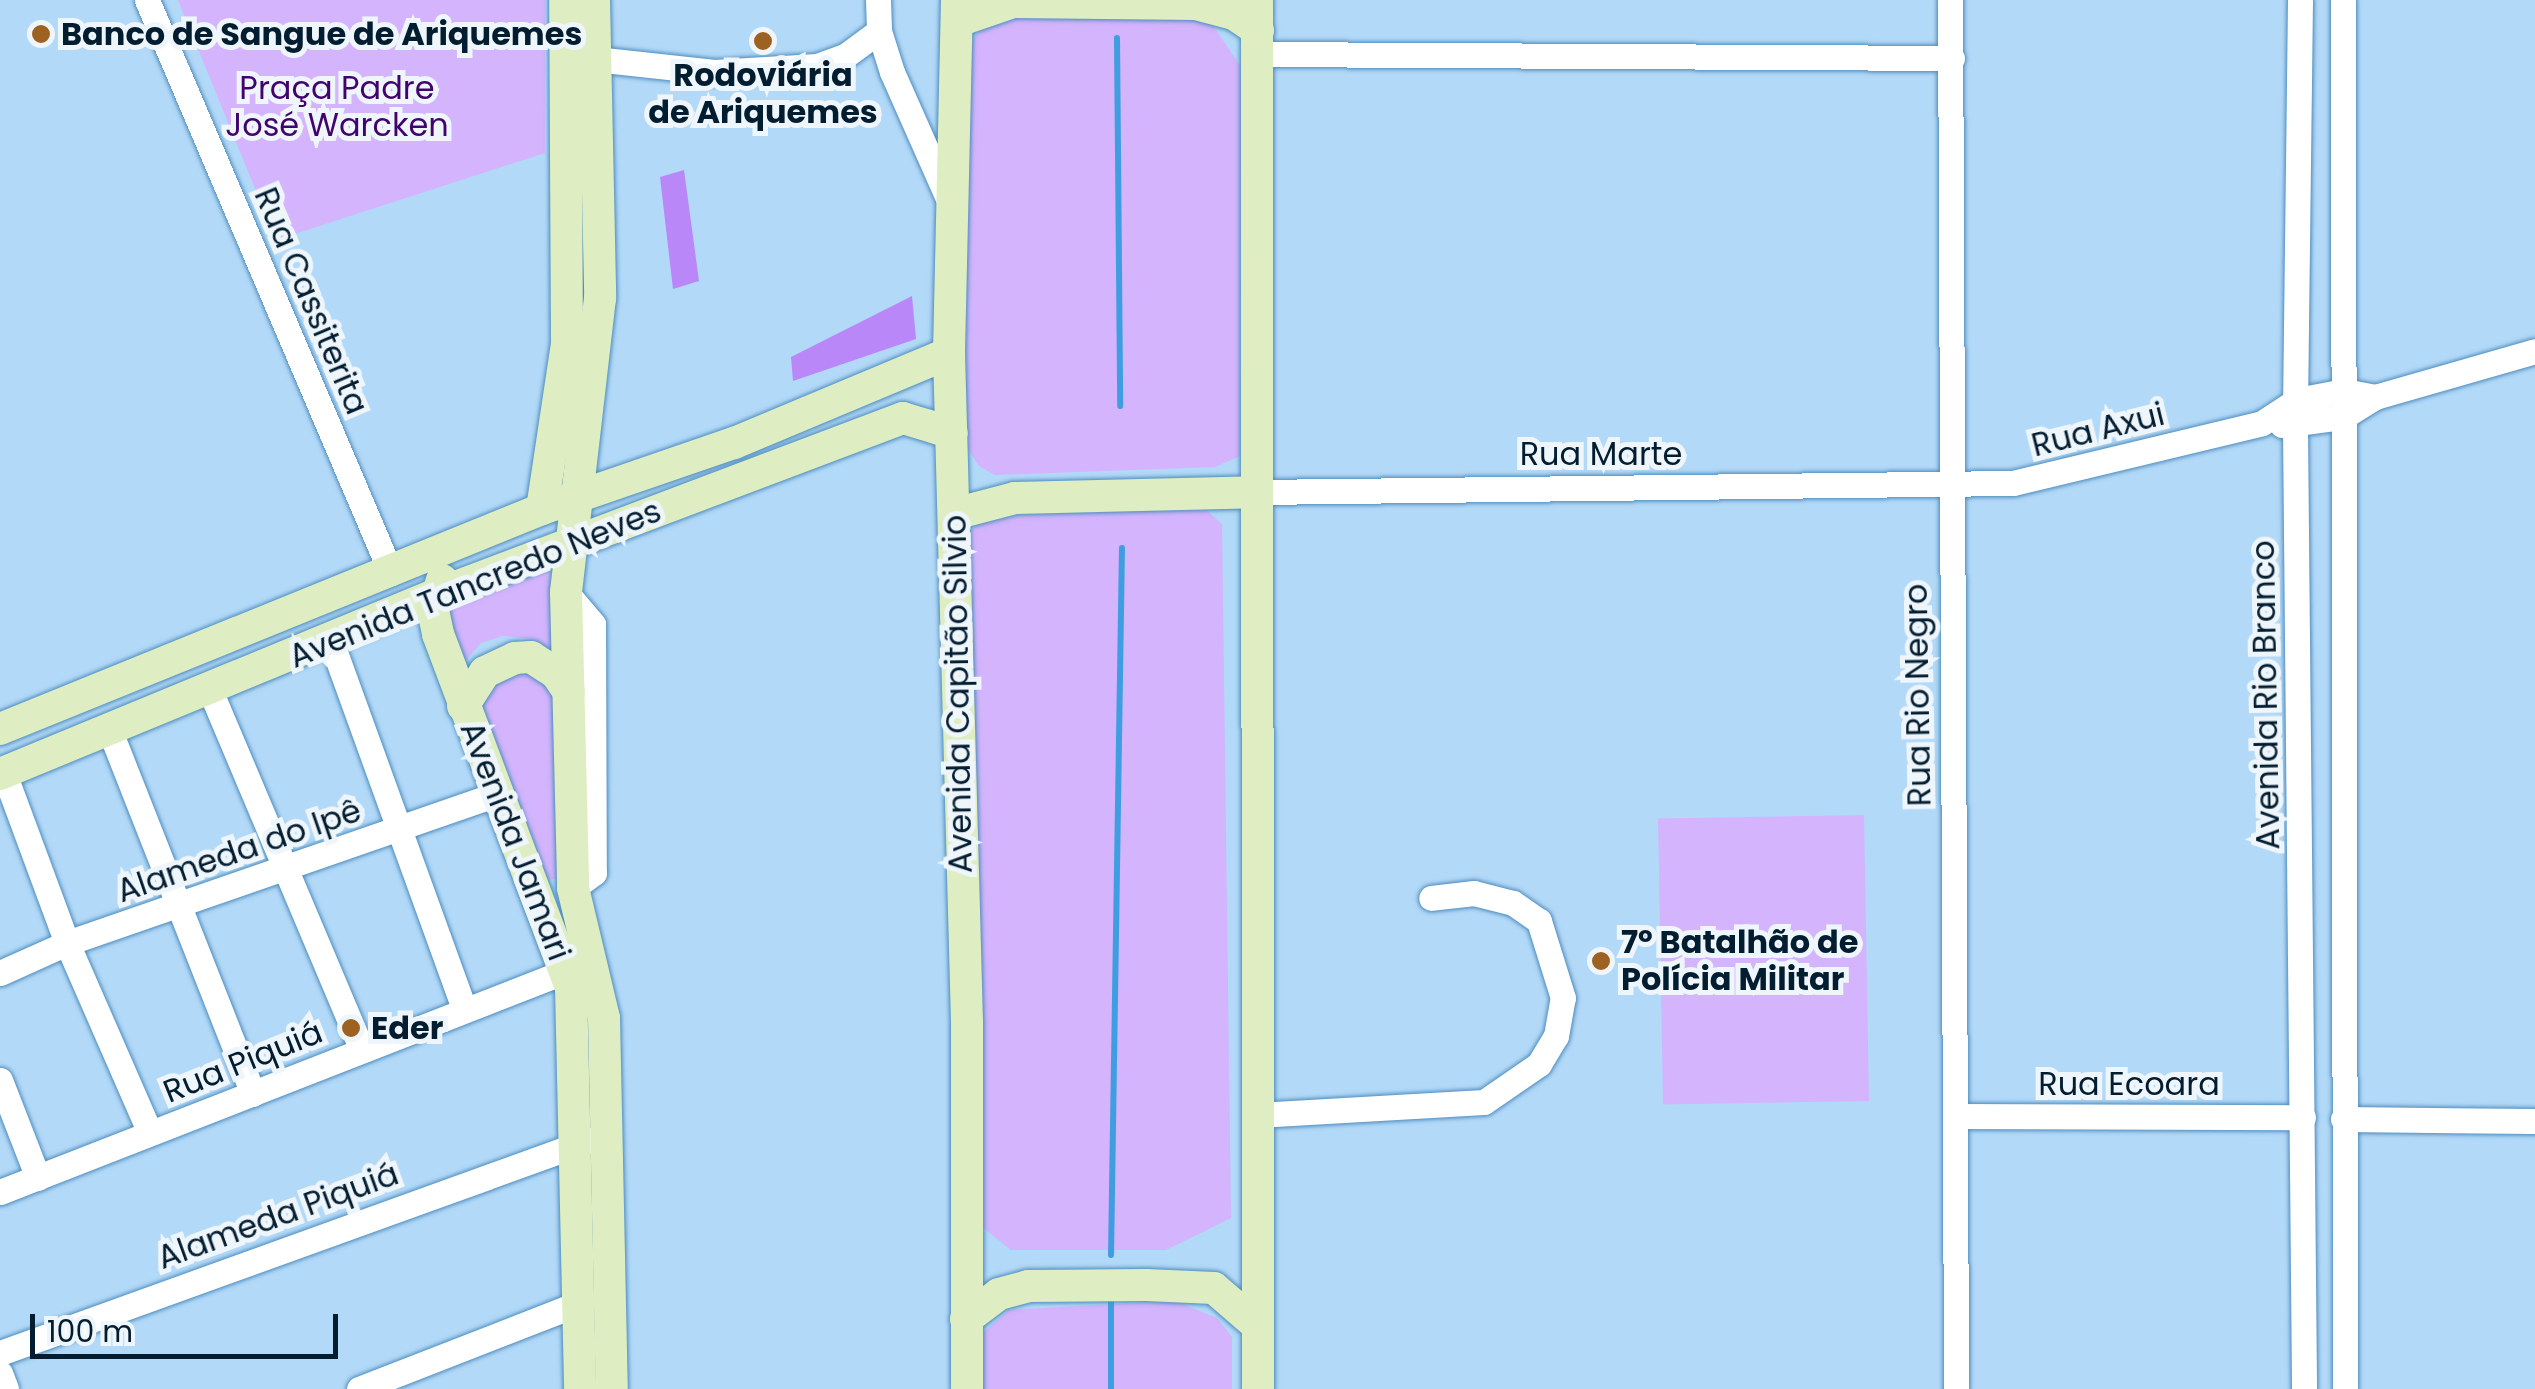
<!DOCTYPE html>
<meta charset="utf-8">
<style>
body{margin:0}
#map{position:relative;width:2535px;height:1389px;overflow:hidden;background:#b3d9f8;font-family:Poppins,sans-serif}
div>[style]{position:absolute}
.green>*{inset:0;background:#d3b4fd;transform-origin:0 0}
.forest>*{inset:0;background:#ba87f9}
.stream>*{height:6px;margin:-3px;padding:0 3px;transform-origin:3px;border-radius:3px;background:#3f9ee1}
.roads{filter:drop-shadow(0 0 2px #4e8dbe) drop-shadow(0 0 2px #4e8dbe)}
.minor>*{height:25px;margin:-12.5px;padding:0 12.5px;transform-origin:12.5px;border-radius:12.5px;background:#fff}
.major>*{height:32px;margin:-16px;padding:0 16px;transform-origin:16px;border-radius:16px;background:#dfeec2}
.dots>*{width:28px;height:28px;translate:-50% -50%;box-sizing:border-box;border:5px solid #eff6fb;border-radius:50%}
span{translate:-50% -50%;white-space:nowrap;text-align:center;line-height:1.15;-webkit-text-stroke:10px #eff6fb;paint-order:stroke}
.poi-label{font-size:32px;color:#031d30;font-weight:700}
.left{translate:0 -50%;text-align:left}
.park-label{font-size:32px;color:#42036e}
.street-label{font-size:32px;color:#031d30}
.scale{position:absolute;left:30px;top:1314px;width:308px;height:45px;box-sizing:border-box;border:5px solid #031d30;border-top:0;padding-left:12px;font-size:30px;line-height:35px;white-space:nowrap;color:#031d30;-webkit-text-stroke:8px #eff6fb;paint-order:stroke}
</style>
<div id="map">
<div class="green">
<div style="clip-path:polygon(178px 0,545px 0,545px 153px,276px 240px)"></div>
<div style="clip-path:polygon(1184px 11px,1210px 21px,1241px 67px,1240px 456px,1215px 467px,995px 475px,979px 466px,964px 443px,962px 54px,990px 17px)"></div>
<div style="clip-path:polygon(1203px 507px,1222px 524px,1231px 1218px,1166px 1250px,1011px 1250px,977px 1223px,965px 538px,977px 525px,1005px 516px)"></div>
<div style="clip-path:polygon(548px 552px,559px 653px,531px 639px,503px 636px,481px 643px,460px 667px,431px 600px)"></div>
<div style="clip-path:polygon(512px 663px,558px 692px,558px 879px,540px 880px,475px 696px)"></div>
<div style="left:1864px;top:815px;width:286px;height:206px;rotate:89deg"></div>
<div style="clip-path:polygon(1175px 1301px,1217px 1318px,1232px 1337px,1232px 1389px,976px 1389px,976px 1339px,1009px 1310px)"></div>
</div>
<div class="forest">
<div style="clip-path:polygon(684px 170px,699px 281px,673px 289px,660px 177px)"></div>
<div style="clip-path:polygon(912px 296px,916px 339px,793px 381px,791px 357px)"></div>
</div>
<div class="stream">
<div style="left:1117px;top:38px;width:368px;rotate:89.5deg"></div>
<div style="left:1111px;top:1255px;width:707px;rotate:-89.11deg"></div>
<div style="left:1111px;top:1389px;width:92px;rotate:-90deg"></div>
</div>
<div class="roads">
<div class="minor">
<div style="left:147px;top:0;width:623px;rotate:66.93deg"></div>
<div style="left:878px;top:0;width:31px;rotate:88deg"></div>
<div style="left:879px;top:31px;width:43px;rotate:72.4deg"></div>
<div style="left:892px;top:72px;width:145px;rotate:66.1deg"></div>
<div style="left:1950px;top:0;width:1389px;rotate:89.75deg"></div>
<div style="left:2300px;top:0;width:427px;rotate:90.7deg"></div>
<div style="left:2295px;top:427px;width:962px;rotate:89.46deg"></div>
<div style="left:2343px;top:0;width:1389px;rotate:89.92deg"></div>
<div style="left:1259px;top:54px;width:693px;rotate:0.33deg"></div>
<div style="left:595px;top:59px;width:120px;rotate:6.2deg"></div>
<div style="left:714px;top:72px;width:103px;rotate:-3.3deg"></div>
<div style="left:817px;top:66px;width:30px;rotate:-20deg"></div>
<div style="left:845px;top:56px;width:42px;rotate:-36.3deg"></div>
<div style="left:2282px;top:425px;width:62px;rotate:-7.5deg"></div>
<div style="left:2343px;top:417px;width:38px;rotate:-32deg"></div>
<div style="left:2375px;top:397px;width:166px;rotate:-16deg"></div>
<div style="left:1255px;top:492px;width:758px;rotate:-0.68deg"></div>
<div style="left:2013px;top:483px;width:256px;rotate:-13.5deg"></div>
<div style="left:2262px;top:423px;width:42px;rotate:-33.3deg"></div>
<div style="left:2297px;top:400px;width:48px;rotate:-10.8deg"></div>
<div style="left:2344px;top:391px;width:32px;rotate:11deg"></div>
<div style="left:566px;top:592px;width:42px;rotate:49.8deg"></div>
<div style="left:593px;top:624px;width:249px;rotate:89.8deg"></div>
<div style="left:594px;top:873px;width:26px;rotate:144deg"></div>
<div style="left:331px;top:641px;width:390px;rotate:70.1deg"></div>
<div style="left:210px;top:690px;width:390px;rotate:67.1deg"></div>
<div style="left:110px;top:731px;width:390px;rotate:68.5deg"></div>
<div style="left:4px;top:773px;width:181px;rotate:69.7deg"></div>
<div style="left:67px;top:943px;width:207px;rotate:66.4deg"></div>
<div style="left:0;top:973px;width:73px;rotate:-24.1deg"></div>
<div style="left:67px;top:943px;width:458px;rotate:-19.1deg"></div>
<div style="left:0;top:1080px;width:105px;rotate:68.8deg"></div>
<div style="left:1257px;top:1115px;width:227px;rotate:-3.3deg"></div>
<div style="left:1484px;top:1102px;width:67px;rotate:-34.6deg"></div>
<div style="left:1539px;top:1064px;width:33px;rotate:-59deg"></div>
<div style="left:1556px;top:1036px;width:39px;rotate:-80deg"></div>
<div style="left:1563px;top:998px;width:81px;rotate:-107.3deg"></div>
<div style="left:1539px;top:921px;width:32px;rotate:-145deg"></div>
<div style="left:1513px;top:903px;width:40px;rotate:-165.6deg"></div>
<div style="left:1474px;top:893px;width:43px;rotate:173.4deg"></div>
<div style="left:1955px;top:1116px;width:348px;rotate:0.2deg"></div>
<div style="left:2343px;top:1119px;width:192px;rotate:0.6deg"></div>
<div style="left:0;top:1192px;width:608px;rotate:-21.33deg"></div>
<div style="left:0;top:1353px;width:627px;rotate:-19.85deg"></div>
<div style="left:0;top:1373px;width:17px;rotate:69deg"></div>
<div style="left:359px;top:1389px;width:234px;rotate:-21.3deg"></div>
</div>
<div class="major">
<div style="left:594px;top:0;width:298px;rotate:88.8deg"></div>
<div style="left:600px;top:298px;width:296px;rotate:96.6deg"></div>
<div style="left:566px;top:592px;width:296px;rotate:88.6deg"></div>
<div style="left:573px;top:888px;width:134px;rotate:76.6deg"></div>
<div style="left:604px;top:1018px;width:371px;rotate:88.8deg"></div>
<div style="left:957px;top:0;width:353px;rotate:91.3deg"></div>
<div style="left:949px;top:353px;width:670px;rotate:88.46deg"></div>
<div style="left:967px;top:1023px;width:366px;rotate:90deg"></div>
<div style="left:1257px;top:0;width:1389px;rotate:89.96deg"></div>
<div style="left:958px;top:21px;width:58px;rotate:-19.1deg"></div>
<div style="left:1013px;top:2px;width:183px;rotate:0.6deg"></div>
<div style="left:1196px;top:4px;width:39px;rotate:15deg"></div>
<div style="left:1234px;top:14px;width:29px;rotate:34deg"></div>
<div style="left:542px;top:509px;width:167px;rotate:-81.4deg"></div>
<div style="left:567px;top:344px;width:344px;rotate:-90.3deg"></div>
<div style="left:954px;top:514px;width:63px;rotate:-14.7deg"></div>
<div style="left:1015px;top:498px;width:240px;rotate:-1.4deg"></div>
<div style="left:442px;top:580px;width:31px;rotate:107deg"></div>
<div style="left:433px;top:610px;width:25px;rotate:78deg"></div>
<div style="left:438px;top:634px;width:377px;rotate:69.4deg"></div>
<div style="left:571px;top:987px;width:402px;rotate:88.7deg"></div>
<div style="left:463px;top:706px;width:40px;rotate:-57.1deg"></div>
<div style="left:485px;top:672px;width:33px;rotate:-25deg"></div>
<div style="left:515px;top:658px;width:16px;rotate:-4deg"></div>
<div style="left:531px;top:657px;width:30px;rotate:33deg"></div>
<div style="left:556px;top:673px;width:23px;rotate:56deg"></div>
<div style="left:0;top:729px;width:585px;rotate:-22.09deg"></div>
<div style="left:542px;top:509px;width:203px;rotate:-19deg"></div>
<div style="left:734px;top:443px;width:233px;rotate:-22.7deg"></div>
<div style="left:0;top:774px;width:473px;rotate:-22.4deg"></div>
<div style="left:437px;top:594px;width:498px;rotate:-20.7deg"></div>
<div style="left:903px;top:418px;width:51px;rotate:17deg"></div>
<div style="left:966px;top:1319px;width:41px;rotate:-37.1deg"></div>
<div style="left:999px;top:1294px;width:30px;rotate:-15deg"></div>
<div style="left:1028px;top:1286px;width:118px;rotate:-0.5deg"></div>
<div style="left:1146px;top:1285px;width:68px;rotate:2.5deg"></div>
<div style="left:1214px;top:1288px;width:58px;rotate:40.8deg"></div>
</div>
</div>
<div class="dots">
<div style="left:41px;top:34px;background:#9d6222"></div>
<div style="left:763px;top:41px;background:#9d6222"></div>
<div style="left:1601px;top:961px;background:#9d6222"></div>
<div style="left:351px;top:1028px;background:#9d6222"></div>
</div>
<div class="poi-label">
<span class="left" style="left:61px;top:34px">Banco de Sangue de Ariquemes</span>
<span style="left:763px;top:94px">Rodoviária<br>de Ariquemes</span>
<span class="left" style="left:1621px;top:961px">7º Batalhão de<br>Polícia Militar</span>
<span class="left" style="left:371px;top:1028px">Eder</span>
</div>
<div class="park-label">
<span style="left:337px;top:107px">Praça Padre<br>José Warcken</span>
</div>
<div class="street-label">
<span style="left:311px;top:301px;rotate:67deg">Rua Cassiterita</span>
<span style="left:2098px;top:430px;rotate:-14deg">Rua Axui</span>
<span style="left:1601px;top:454px">Rua Marte</span>
<span style="left:475px;top:584px;rotate:-22deg">Avenida Tancredo Neves</span>
<span style="left:958px;top:694px;rotate:-91deg">Avenida Capitão Silvio</span>
<span style="left:1918px;top:695px;rotate:-91deg">Rua Rio Negro</span>
<span style="left:2266px;top:695px;rotate:-91deg">Avenida Rio Branco</span>
<span style="left:515px;top:841px;rotate:69deg">Avenida Jamari</span>
<span style="left:239px;top:851px;rotate:-19deg">Alameda do Ipê</span>
<span style="left:243px;top:1062px;rotate:-22deg">Rua Piquiá</span>
<span style="left:2129px;top:1084px">Rua Ecoara</span>
<span style="left:278px;top:1216px;rotate:-20deg">Alameda Piquiá</span>
</div>
<div class="scale">100 m</div>
</div>
